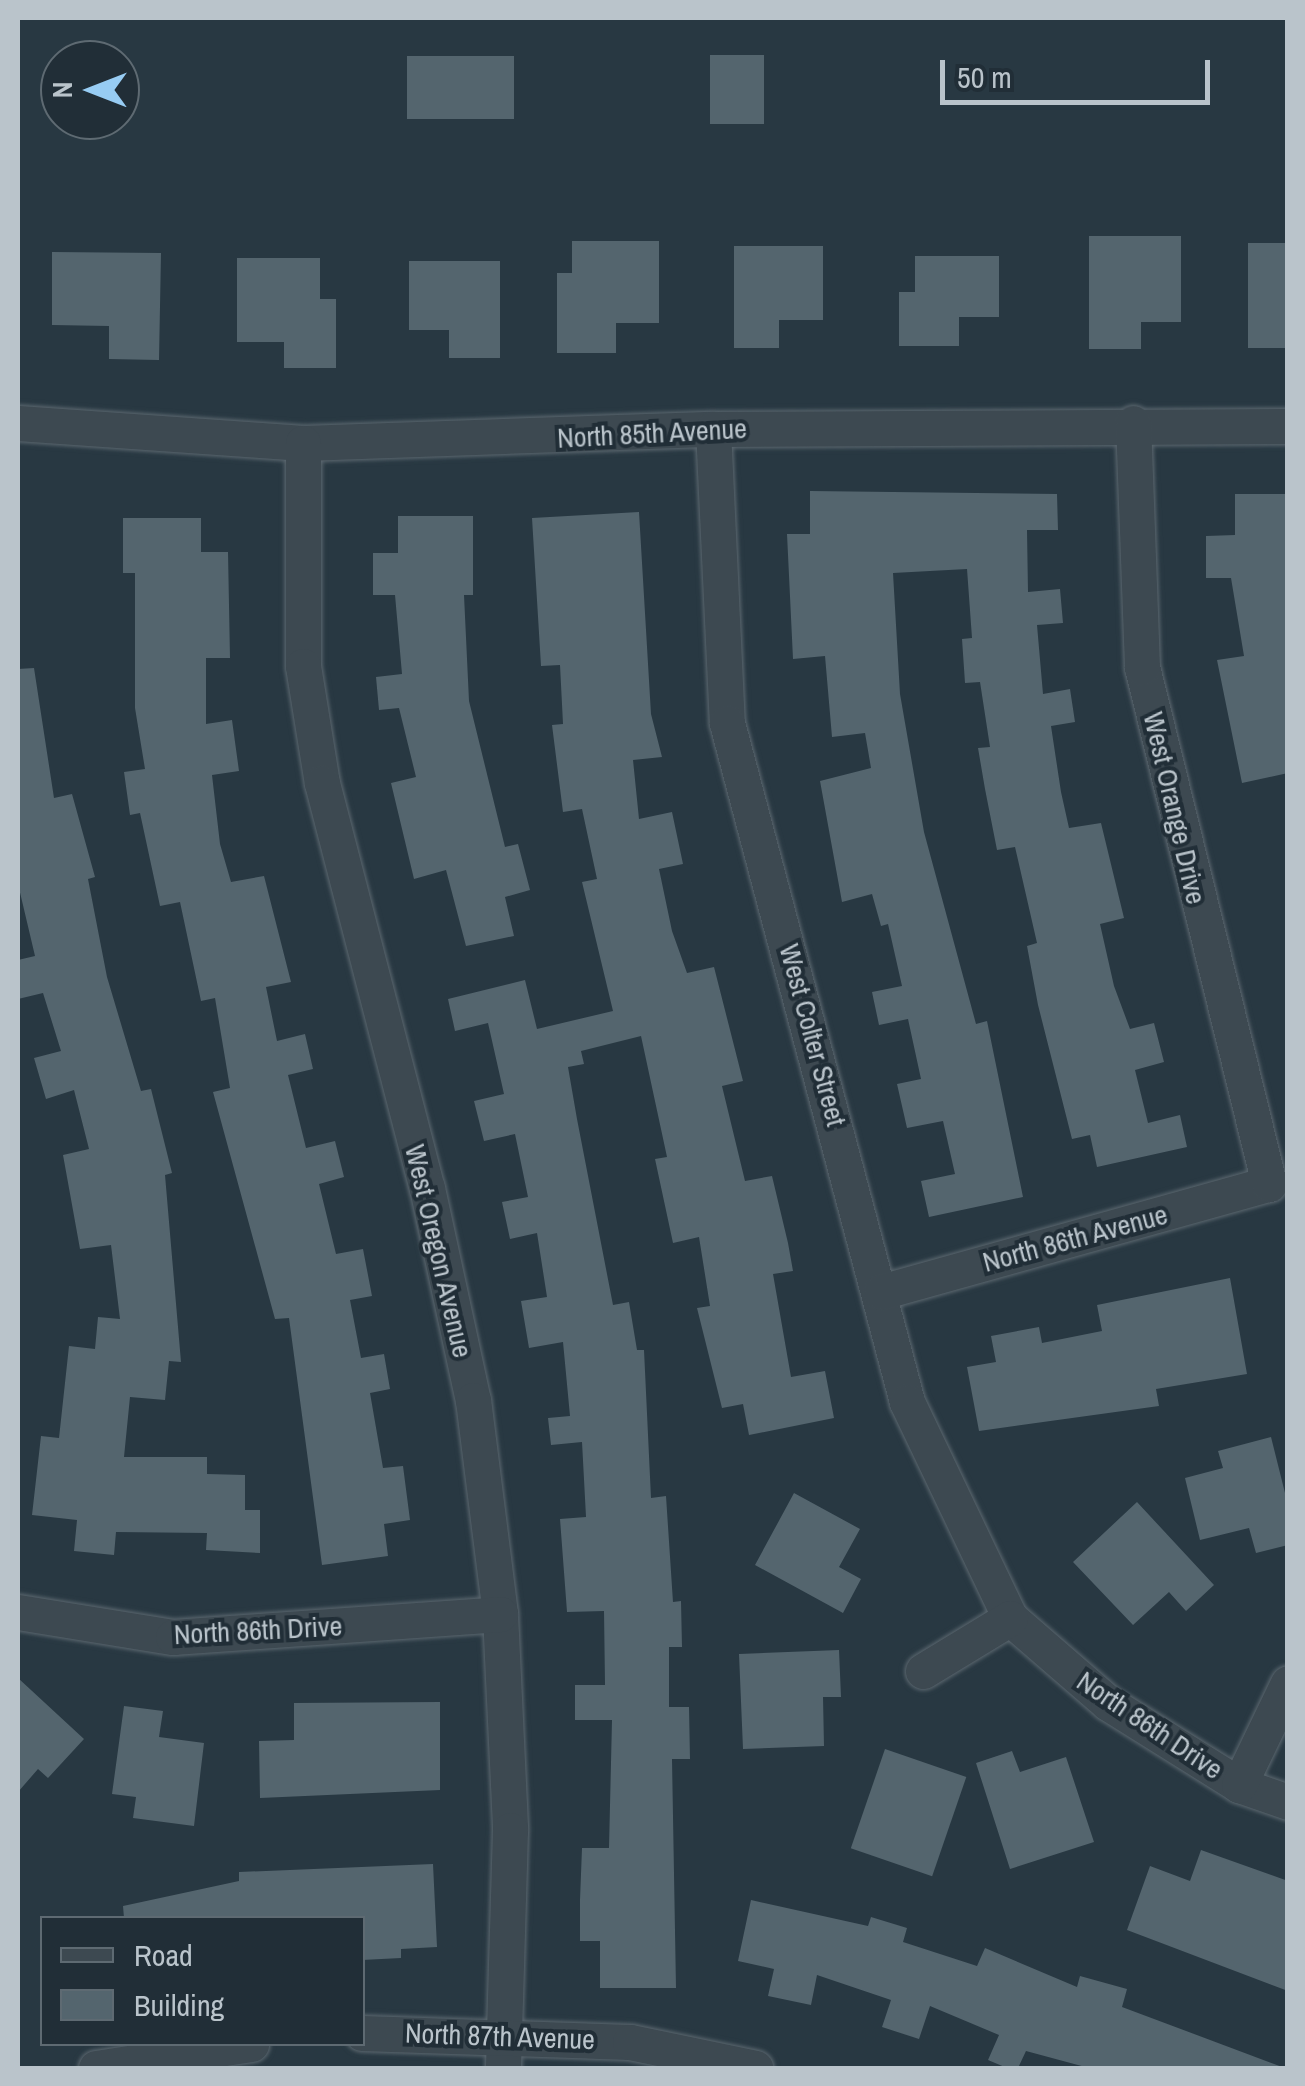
<!DOCTYPE html>
<style>
body{margin:0}
#map{position:relative;width:1305px;height:2086px;overflow:hidden;background:#283842;font-family:"Archivo Narrow",sans-serif}
div>[style]{position:absolute}
.building>*{inset:0;background:#54656e;transform-origin:0 0}
.roads{filter:drop-shadow(0 0 2px #5b676f) drop-shadow(0 0 2px #5b676f)}
.minor>*{height:35px;margin:-17.5px;padding:0 17.5px;transform-origin:17.5px;border-radius:17.5px;background:#3d4951}
span{translate:-50% -50%;white-space:nowrap;text-align:center;line-height:1.15;-webkit-text-stroke:8px #212e37;paint-order:stroke}
.street-label{font-size:28px;color:#bac4cb}
.frame{position:absolute;inset:0;border:20px solid #bac4cb;pointer-events:none}
.legend{position:absolute;left:40px;top:1916px;width:325px;height:130px;box-sizing:border-box;background:#212e37;border:2px solid #5e6a72;margin:0;padding:12px 18px;list-style:none;font-size:30px;color:#bac4cb}
.legend li{display:flex;align-items:center;gap:20px;height:50px}
.legend b{width:50px;border:2px solid #5e6a72}
.north{position:absolute;left:40px;top:40px;width:100px;height:100px;box-sizing:border-box;background:#212e37;border:2px solid #5e6a72;border-radius:50%;rotate:270deg;font-size:28px;font-weight:700;line-height:40px;text-align:center;color:#bac4cb}
.north::after{content:'';display:block;margin:auto;width:35px;height:45px;background:#97ccf3;clip-path:polygon(50% 0,100% 100%,50% 72%,0 100%)}
.scale{position:absolute;left:940px;top:60px;width:270px;height:45px;box-sizing:border-box;border:5px solid #bac4cb;border-top:0;padding-left:12px;font-size:30px;line-height:35px;white-space:nowrap;color:#bac4cb;-webkit-text-stroke:8px #212e37;paint-order:stroke}
</style>
<div id="map">
<div class="building">
<div style="left:710px;top:55px;width:54px;height:69px"></div>
<div style="left:407px;top:56px;width:107px;height:63px"></div>
<div style="clip-path:polygon(1089px 236px,1181px 236px,1181px 322px,1141px 322px,1141px 349px,1089px 349px)"></div>
<div style="clip-path:polygon(572px 241px,659px 241px,659px 323px,616px 323px,616px 353px,557px 353px,557px 273px,572px 273px)"></div>
<div style="left:1248px;top:243px;width:40px;height:105px"></div>
<div style="clip-path:polygon(734px 246px,823px 246px,823px 320px,779px 320px,779px 348px,734px 348px)"></div>
<div style="clip-path:polygon(52px 252px,161px 253px,159px 360px,109px 359px,109px 326px,52px 325px)"></div>
<div style="clip-path:polygon(915px 256px,999px 256px,999px 317px,959px 317px,959px 346px,899px 346px,899px 292px,915px 292px)"></div>
<div style="clip-path:polygon(237px 258px,320px 258px,320px 299px,336px 299px,336px 368px,284px 368px,284px 342px,237px 342px)"></div>
<div style="clip-path:polygon(409px 261px,500px 261px,500px 358px,449px 358px,449px 330px,409px 330px)"></div>
<div style="clip-path:polygon(810px 491px,1057px 494px,1058px 530px,1027px 530px,1028px 592px,1060px 589px,1063px 623px,1037px 625px,1043px 694px,1070px 689px,1075px 722px,1051px 726px,1061px 792px,1069px 828px,1101px 823px,1124px 918px,1100px 924px,1114px 986px,1130px 1029px,1154px 1023px,1164px 1062px,1135px 1070px,1148px 1123px,1180px 1115px,1187px 1147px,1097px 1167px,1090px 1135px,1072px 1139px,1038px 1005px,1027px 946px,1037px 943px,1015px 847px,997px 850px,985px 789px,978px 748px,990px 747px,980px 682px,965px 683px,962px 639px,972px 638px,967px 569px,893px 573px,900px 694px,924px 832px,976px 1024px,987px 1021px,1023px 1197px,929px 1217px,921px 1181px,955px 1174px,943px 1121px,907px 1128px,897px 1084px,921px 1079px,908px 1019px,879px 1025px,872px 992px,902px 986px,888px 924px,881px 926px,872px 894px,842px 902px,820px 781px,871px 768px,865px 733px,832px 737px,825px 656px,793px 659px,787px 534px,810px 534px)"></div>
<div style="clip-path:polygon(1235px 494px,1288px 494px,1288px 773px,1242px 783px,1217px 660px,1244px 656px,1231px 578px,1206px 578px,1206px 536px,1235px 535px)"></div>
<div style="clip-path:polygon(639px 512px,651px 714px,662px 757px,633px 760px,639px 819px,672px 812px,683px 864px,659px 869px,672px 931px,687px 973px,714px 967px,743px 1081px,722px 1086px,745px 1181px,772px 1176px,788px 1243px,793px 1271px,773px 1274px,791px 1377px,825px 1371px,834px 1418px,749px 1435px,743px 1404px,722px 1408px,697px 1308px,710px 1306px,699px 1237px,673px 1243px,655px 1159px,667px 1157px,641px 1036px,581px 1051px,584px 1064px,568px 1067px,577px 1119px,613px 1305px,629px 1302px,637px 1350px,644px 1350px,651px 1498px,666px 1496px,673px 1602px,681px 1601px,682px 1647px,669px 1647px,669px 1707px,689px 1707px,690px 1759px,672px 1759px,676px 1988px,600px 1988px,600px 1941px,580px 1941px,580px 1900px,582px 1848px,609px 1848px,612px 1720px,575px 1720px,575px 1685px,605px 1685px,604px 1611px,567px 1612px,560px 1519px,586px 1517px,582px 1442px,551px 1445px,548px 1418px,570px 1416px,563px 1342px,529px 1348px,521px 1301px,547px 1297px,537px 1233px,510px 1239px,502px 1202px,528px 1197px,515px 1134px,484px 1141px,474px 1101px,504px 1094px,488px 1023px,455px 1031px,448px 999px,525px 980px,537px 1029px,613px 1011px,582px 882px,597px 879px,582px 809px,563px 812px,552px 725px,563px 724px,560px 665px,541px 666px,532px 518px)"></div>
<div style="clip-path:polygon(398px 516px,473px 516px,473px 595px,464px 595px,469px 701px,505px 847px,518px 844px,530px 890px,505px 897px,514px 936px,466px 946px,446px 870px,414px 879px,391px 783px,416px 777px,399px 708px,379px 710px,376px 677px,402px 674px,395px 595px,373px 595px,373px 553px,398px 553px)"></div>
<div style="clip-path:polygon(123px 518px,201px 518px,201px 552px,228px 552px,230px 658px,206px 658px,206px 724px,232px 720px,239px 771px,212px 775px,220px 844px,231px 882px,264px 876px,291px 982px,266px 987px,277px 1041px,305px 1034px,313px 1069px,288px 1075px,306px 1148px,335px 1141px,344px 1177px,319px 1184px,336px 1254px,363px 1249px,372px 1296px,350px 1300px,361px 1358px,384px 1354px,390px 1389px,370px 1393px,383px 1468px,403px 1466px,410px 1520px,384px 1524px,388px 1556px,322px 1565px,289px 1318px,275px 1319px,213px 1092px,230px 1088px,215px 998px,201px 1001px,180px 902px,160px 906px,140px 813px,130px 815px,124px 772px,145px 769px,135px 708px,135px 573px,123px 573px)"></div>
<div style="clip-path:polygon(34px 668px,54px 798px,72px 794px,95px 877px,88px 879px,107px 977px,141px 1091px,151px 1089px,172px 1173px,165px 1175px,181px 1362px,169px 1361px,165px 1400px,130px 1397px,124px 1457px,207px 1457px,207px 1474px,245px 1475px,245px 1510px,260px 1510px,260px 1553px,206px 1550px,207px 1533px,116px 1532px,114px 1555px,74px 1551px,77px 1520px,32px 1515px,41px 1436px,59px 1438px,69px 1346px,95px 1349px,98px 1317px,120px 1319px,111px 1245px,80px 1249px,63px 1155px,89px 1149px,74px 1090px,46px 1099px,34px 1058px,61px 1051px,43px 993px,18px 999px,18px 960px,35px 956px,18px 884px,18px 669px)"></div>
<div style="clip-path:polygon(1230px 1278px,1247px 1374px,1156px 1389px,1159px 1406px,979px 1431px,967px 1367px,996px 1362px,991px 1336px,1039px 1327px,1042px 1343px,1102px 1331px,1097px 1305px)"></div>
<div style="clip-path:polygon(1271px 1437px,1288px 1505px,1288px 1545px,1256px 1553px,1249px 1528px,1200px 1540px,1185px 1478px,1223px 1468px,1218px 1451px)"></div>
<div style="clip-path:polygon(794px 1493px,860px 1529px,839px 1567px,861px 1579px,843px 1613px,755px 1565px)"></div>
<div style="clip-path:polygon(1137px 1502px,1214px 1585px,1186px 1611px,1169px 1592px,1133px 1625px,1073px 1562px)"></div>
<div style="clip-path:polygon(839px 1650px,841px 1697px,823px 1697px,824px 1746px,743px 1749px,739px 1654px)"></div>
<div style="clip-path:polygon(18px 1678px,84px 1739px,48px 1778px,38px 1769px,18px 1792px)"></div>
<div style="clip-path:polygon(440px 1702px,440px 1790px,260px 1798px,259px 1741px,294px 1740px,294px 1703px)"></div>
<div style="clip-path:polygon(124px 1706px,163px 1711px,159px 1737px,204px 1743px,194px 1826px,133px 1818px,136px 1797px,112px 1794px)"></div>
<div style="left:885px;top:1749px;width:86px;height:105px;rotate:19deg"></div>
<div style="clip-path:polygon(1012px 1751px,1020px 1772px,1066px 1757px,1094px 1842px,1010px 1869px,976px 1763px)"></div>
<div style="clip-path:polygon(1201px 1850px,1288px 1881px,1288px 1991px,1127px 1930px,1150px 1866px,1190px 1881px)"></div>
<div style="clip-path:polygon(433px 1864px,437px 1947px,401px 1949px,401px 1958px,362px 1960px,362px 1918px,124px 1918px,123px 1906px,239px 1881px,239px 1872px)"></div>
<div style="clip-path:polygon(751px 1900px,868px 1926px,871px 1917px,907px 1928px,903px 1942px,977px 1966px,985px 1948px,1077px 1987px,1080px 1976px,1127px 1989px,1122px 2007px,1285px 2068px,1089px 2068px,1026px 2051px,1018px 2068px,1007px 2068px,988px 2060px,999px 2035px,930px 2006px,919px 2039px,882px 2027px,891px 2000px,817px 1975px,811px 2005px,768px 1996px,774px 1969px,738px 1961px)"></div>
</div>
<div class="roads">
<div class="minor">
<div style="left:18px;top:423px;width:286px;rotate:4deg"></div>
<div style="left:303px;top:443px;width:410px;rotate:-2deg"></div>
<div style="left:713px;top:429px;width:575px;rotate:-0.3deg"></div>
<div style="left:713px;top:429px;width:294px;rotate:87.3deg"></div>
<div style="left:727px;top:723px;width:702px;rotate:75.15deg"></div>
<div style="left:907px;top:1402px;width:239px;rotate:64.5deg"></div>
<div style="left:1010px;top:1618px;width:130px;rotate:40.9deg"></div>
<div style="left:1108px;top:1703px;width:155px;rotate:32deg"></div>
<div style="left:1239px;top:1785px;width:52px;rotate:19.1deg"></div>
<div style="left:303px;top:443px;width:223px;rotate:90deg"></div>
<div style="left:303px;top:666px;width:119px;rotate:80.8deg"></div>
<div style="left:322px;top:783px;width:418px;rotate:75.5deg"></div>
<div style="left:427px;top:1188px;width:217px;rotate:77.8deg"></div>
<div style="left:473px;top:1400px;width:216px;rotate:82.8deg"></div>
<div style="left:500px;top:1614px;width:216px;rotate:87.3deg"></div>
<div style="left:510px;top:1830px;width:238px;rotate:91.7deg"></div>
<div style="left:881px;top:1292px;width:403px;rotate:-15.6deg"></div>
<div style="left:1269px;top:1184px;width:532px;rotate:-103.8deg"></div>
<div style="left:1142px;top:667px;width:244px;rotate:-92.1deg"></div>
<div style="left:18px;top:1612px;width:157px;rotate:9.2deg"></div>
<div style="left:173px;top:1637px;width:328px;rotate:-4deg"></div>
<div style="left:923px;top:1671px;width:102px;rotate:-31.3deg"></div>
<div style="left:1239px;top:1785px;width:113px;rotate:-64.3deg"></div>
<div style="left:362px;top:2033px;width:268px;rotate:1.9deg"></div>
<div style="left:630px;top:2042px;width:128px;rotate:11.7deg"></div>
<div style="left:96px;top:2068px;width:157px;rotate:-8.8deg"></div>
</div>
</div>
<div class="street-label">
<span style="left:652px;top:433px;rotate:-3deg">North 85th Avenue</span>
<span style="left:1175px;top:808px;rotate:77deg">West Orange Drive</span>
<span style="left:813px;top:1035px;rotate:75deg">West Colter Street</span>
<span style="left:1075px;top:1238px;rotate:-15deg">North 86th Avenue</span>
<span style="left:439px;top:1251px;rotate:77deg">West Oregon Avenue</span>
<span style="left:258px;top:1630px;rotate:-3deg">North 86th Drive</span>
<span style="left:1150px;top:1725px;rotate:34deg">North 86th Drive</span>
<span style="left:500px;top:2036px;rotate:2deg">North 87th Avenue</span>
</div>
<div class="frame"></div>
<ul class="legend">
<li><b style="height:12px;background:#3d4951"></b>Road</li>
<li><b style="height:28px;background:#54656e"></b>Building</li>
</ul>
<div class="north">N</div>
<div class="scale">50 m</div>
</div>
